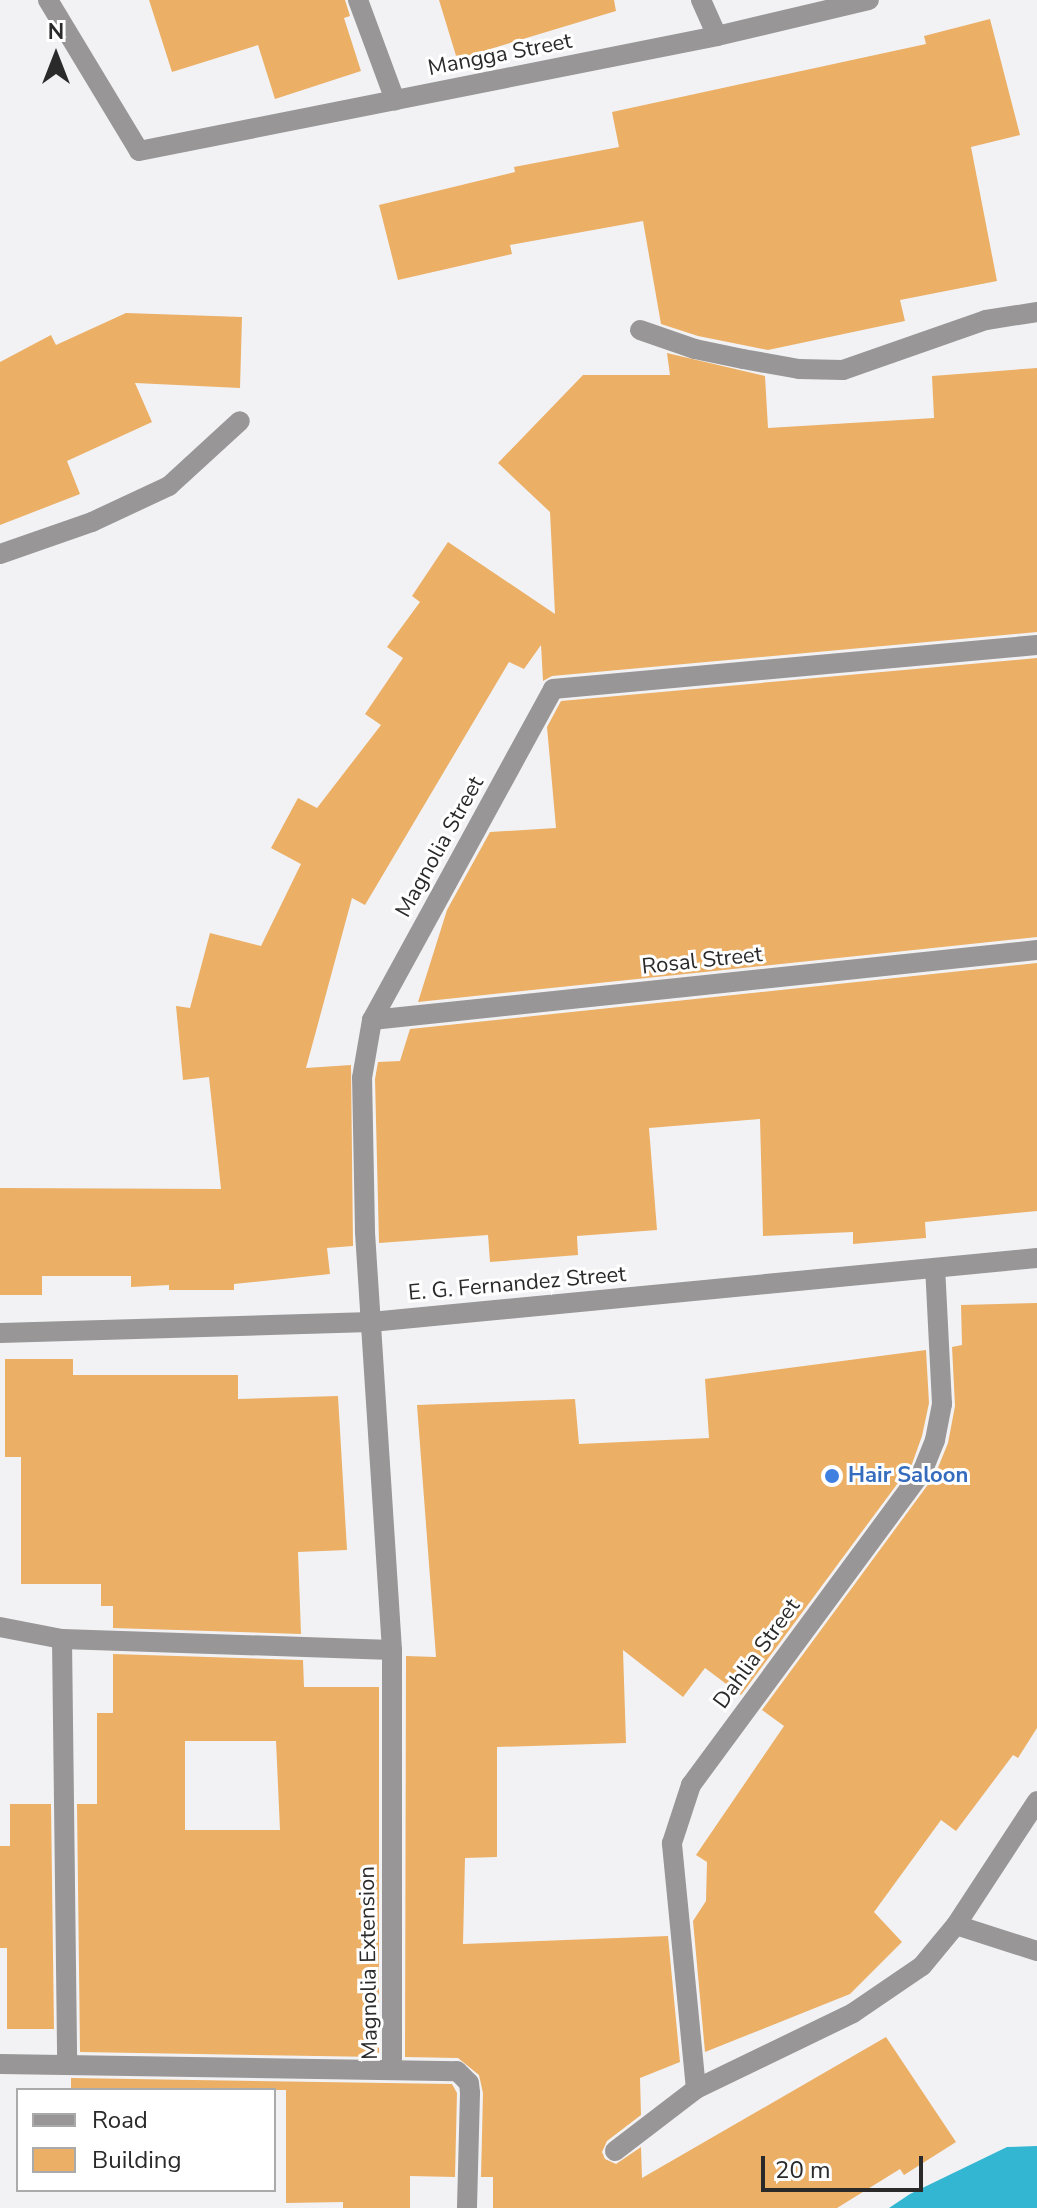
<!DOCTYPE html>
<style>
body{margin:0}
#map{position:relative;width:1037px;height:2208px;overflow:hidden;background:#f2f2f5;font-family:"Nunito Sans",sans-serif}
div>[style]{position:absolute}
.water>*{inset:0;background:#33b6d1}
.building>*{inset:0;background:#ebaf66}
.minor>*{height:20px;margin:-10px;padding:0 10px;transform-origin:10px;border-radius:10px;background:#989696}
.dots>*{width:22px;height:22px;translate:-50% -50%;box-sizing:border-box;border:4px solid #fff;border-radius:50%}
span{translate:-50% -50%;white-space:nowrap;text-align:center;line-height:1.15;-webkit-text-stroke:6px #fff;paint-order:stroke}
.street-label{font-size:22px;color:#2a2a2b}
.shop-label{font-size:22px;color:#366cbe;font-weight:700}
.left{translate:0 -50%;text-align:left}
.legend{position:absolute;left:16px;top:2088px;width:260px;height:104px;box-sizing:border-box;background:#fff;border:2px solid #aaa;margin:0;padding:10px 14px;list-style:none;font-size:24px;color:#2a2a2b}
.legend li{display:flex;align-items:center;gap:16px;height:40px}
.legend b{width:40px;border:2px solid #aaa}
.north{position:absolute;left:16px;top:16px;width:80px;height:80px;-webkit-text-stroke:6px #fff;paint-order:stroke;rotate:0deg;font-size:22px;font-weight:700;line-height:32px;text-align:center;color:#2a2a2b}
.north::after{content:'';display:block;margin:auto;width:28px;height:36px;background:#2a2a2b;clip-path:polygon(50% 0,100% 100%,50% 72%,0 100%)}
.scale{position:absolute;left:761px;top:2156px;width:162px;height:36px;box-sizing:border-box;border:4px solid #2a2a2b;border-top:0;padding-left:10px;font-size:24px;line-height:28px;white-space:nowrap;color:#2a2a2b;-webkit-text-stroke:6px #fff;paint-order:stroke}
</style>
<div id="map">
<div class="water">
<div style="clip-path:polygon(1037px 2146px,1037px 2208px,889px 2208px,910px 2194px,1007px 2147px)"></div>
</div>
<div class="building">
<div style="clip-path:polygon(149px 0,345px 0,350px 16px,344px 18px,361px 71px,275px 99px,258px 45px,172px 72px)"></div>
<div style="clip-path:polygon(439px 0,614px 0,616px 11px,457px 59px)"></div>
<div style="clip-path:polygon(990px 19px,1020px 135px,971px 147px,997px 281px,900px 300px,905px 321px,768px 350px,698px 336px,661px 324px,643px 221px,510px 245px,512px 254px,398px 280px,379px 205px,515px 172px,514px 167px,619px 147px,612px 112px,926px 44px,924px 36px)"></div>
<div style="clip-path:polygon(126px 313px,242px 317px,240px 388px,135px 383px,152px 422px,67px 461px,80px 494px,0 525px,0 362px,51px 335px,56px 345px)"></div>
<div style="clip-path:polygon(667px 353px,765px 376px,768px 428px,934px 418px,932px 376px,1037px 368px,1037px 632px,552px 676px,543px 681px,541px 645px,524px 669px,509px 662px,365px 905px,352px 898px,306px 1068px,351px 1065px,353px 1246px,327px 1248px,330px 1274px,234px 1284px,234px 1290px,169px 1290px,169px 1285px,131px 1287px,131px 1276px,42px 1276px,42px 1295px,0 1295px,0 1188px,221px 1189px,209px 1077px,183px 1080px,176px 1006px,190px 1008px,210px 933px,261px 946px,301px 864px,271px 848px,298px 798px,317px 808px,381px 725px,365px 714px,403px 658px,387px 647px,420px 602px,412px 596px,448px 542px,555px 614px,550px 512px,498px 463px,583px 375px,670px 375px)"></div>
<div style="clip-path:polygon(1037px 658px,1037px 937px,418px 1002px,447px 910px,490px 832px,556px 828px,547px 727px,561px 701px)"></div>
<div style="clip-path:polygon(1037px 963px,1037px 1211px,925px 1222px,926px 1238px,853px 1244px,853px 1232px,763px 1236px,760px 1119px,649px 1128px,657px 1230px,577px 1236px,578px 1255px,490px 1262px,488px 1235px,379px 1243px,375px 1079px,378px 1062px,400px 1061px,410px 1029px)"></div>
<div style="clip-path:polygon(1037px 1303px,1037px 1728px,1018px 1758px,1013px 1755px,956px 1831px,941px 1820px,874px 1912px,902px 1942px,850px 1994px,705px 2052px,693px 1921px,706px 1901px,707px 1862px,696px 1855px,784px 1726px,762px 1710px,935px 1475px,948px 1443px,955px 1406px,952px 1347px,962px 1345px,961px 1305px)"></div>
<div style="clip-path:polygon(926px 1350px,929px 1403px,922px 1436px,912px 1464px,741px 1695px,705px 1668px,683px 1697px,623px 1650px,626px 1743px,497px 1747px,497px 1857px,465px 1858px,463px 1944px,668px 1936px,680px 2062px,640px 2078px,641px 2115px,607px 2141px,602px 2152px,605px 2159px,616px 2164px,641px 2147px,642px 2178px,886px 2037px,956px 2142px,904px 2175px,900px 2169px,837px 2208px,493px 2208px,493px 2177px,481px 2177px,483px 2093px,479px 2075px,458px 2058px,405px 2057px,406px 1656px,436px 1657px,417px 1405px,575px 1399px,579px 1444px,709px 1438px,705px 1379px)"></div>
<div style="clip-path:polygon(5px 1359px,73px 1359px,73px 1375px,238px 1375px,238px 1399px,338px 1396px,347px 1550px,298px 1552px,301px 1634px,113px 1628px,113px 1606px,101px 1606px,101px 1584px,21px 1584px,21px 1457px,5px 1457px)"></div>
<div style="clip-path:polygon(evenodd,113px 1654px,303px 1660px,304px 1687px,379px 1687px,379px 2057px,80px 2052px,77px 1804px,97px 1804px,97px 1713px,113px 1713px,113px 1654px,185px 1741px,276px 1741px,280px 1830px,185px 1830px,185px 1741px)"></div>
<div style="clip-path:polygon(10px 1804px,51px 1804px,54px 2029px,7px 2029px,7px 1948px,0 1948px,0 1846px,10px 1846px)"></div>
<div style="clip-path:polygon(71px 2078px,452px 2084px,457px 2093px,455px 2177px,410px 2176px,410px 2208px,343px 2208px,343px 2202px,286px 2203px,286px 2090px,71px 2090px)"></div>
</div>
<div class="minor">
<div style="left:48px;top:0;width:176px;rotate:58.9deg"></div>
<div style="left:139px;top:151px;width:589px;rotate:-11.25deg"></div>
<div style="left:717px;top:36px;width:156px;rotate:-13.3deg"></div>
<div style="left:358px;top:0;width:107px;rotate:69.7deg"></div>
<div style="left:701px;top:0;width:39px;rotate:66deg"></div>
<div style="left:640px;top:330px;width:58px;rotate:19.1deg"></div>
<div style="left:695px;top:349px;width:49px;rotate:11.8deg"></div>
<div style="left:743px;top:359px;width:57px;rotate:10.1deg"></div>
<div style="left:799px;top:369px;width:44px;rotate:1.3deg"></div>
<div style="left:843px;top:370px;width:151px;rotate:-19.3deg"></div>
<div style="left:986px;top:320px;width:52px;rotate:-8.9deg"></div>
<div style="left:0;top:554px;width:97px;rotate:-19.2deg"></div>
<div style="left:92px;top:522px;width:85px;rotate:-25.1deg"></div>
<div style="left:169px;top:486px;width:96px;rotate:-42.5deg"></div>
<div style="left:372px;top:1020px;width:669px;rotate:-6.01deg"></div>
<div style="left:0;top:1333px;width:371px;rotate:-1.7deg"></div>
<div style="left:371px;top:1322px;width:669px;rotate:-5.49deg"></div>
<div style="left:0;top:1627px;width:63px;rotate:11deg"></div>
<div style="left:62px;top:1639px;width:330px;rotate:1.9deg"></div>
<div style="left:62px;top:1639px;width:424px;rotate:89.3deg"></div>
<div style="left:956px;top:1925px;width:85px;rotate:17.8deg"></div>
<div style="left:0;top:2064px;width:457px;rotate:0.9deg"></div>
<div style="left:457px;top:2071px;width:17px;rotate:45deg"></div>
<div style="left:469px;top:2083px;width:10px;rotate:84deg"></div>
<div style="left:470px;top:2093px;width:115px;rotate:91.5deg"></div>
<div style="left:392px;top:2069px;width:419px;rotate:-90deg"></div>
<div style="left:392px;top:1650px;width:420px;rotate:-93.7deg"></div>
<div style="left:365px;top:1231px;width:153px;rotate:-91.1deg"></div>
<div style="left:362px;top:1078px;width:59px;rotate:-80.2deg"></div>
<div style="left:372px;top:1020px;width:377px;rotate:-61.3deg"></div>
<div style="left:553px;top:689px;width:486px;rotate:-5.2deg"></div>
<div style="left:696px;top:2089px;width:247px;rotate:-95.6deg"></div>
<div style="left:672px;top:1843px;width:61px;rotate:-71.9deg"></div>
<div style="left:691px;top:1785px;width:391px;rotate:-53.6deg"></div>
<div style="left:923px;top:1470px;width:32px;rotate:-68deg"></div>
<div style="left:935px;top:1440px;width:37px;rotate:-79deg"></div>
<div style="left:942px;top:1404px;width:136px;rotate:-92.9deg"></div>
<div style="left:615px;top:2151px;width:102px;rotate:-37.4deg"></div>
<div style="left:696px;top:2089px;width:174px;rotate:-25.8deg"></div>
<div style="left:853px;top:2013px;width:83px;rotate:-34.3deg"></div>
<div style="left:922px;top:1966px;width:53px;rotate:-50.3deg"></div>
<div style="left:956px;top:1925px;width:148px;rotate:-56.8deg"></div>
</div>
<div class="dots">
<div style="left:832px;top:1476px;background:#3f7fe0"></div>
</div>
<div class="street-label">
<span style="left:500px;top:55px;rotate:-11deg">Mangga Street</span>
<span style="left:440px;top:847px;rotate:-61deg">Magnolia Street</span>
<span style="left:702px;top:961px;rotate:-6deg">Rosal Street</span>
<span style="left:517px;top:1284px;rotate:-5deg">E. G. Fernandez Street</span>
<span style="left:757px;top:1654px;rotate:-54deg">Dahlia Street</span>
<span style="left:369px;top:1963px;rotate:-91deg">Magnolia Extension</span>
</div>
<div class="shop-label">
<span class="left" style="left:848px;top:1476px">Hair Saloon</span>
</div>
<ul class="legend">
<li><b style="height:10px;background:#989696"></b>Road</li>
<li><b style="height:22px;background:#ebaf66"></b>Building</li>
</ul>
<div class="north">N</div>
<div class="scale">20 m</div>
</div>
